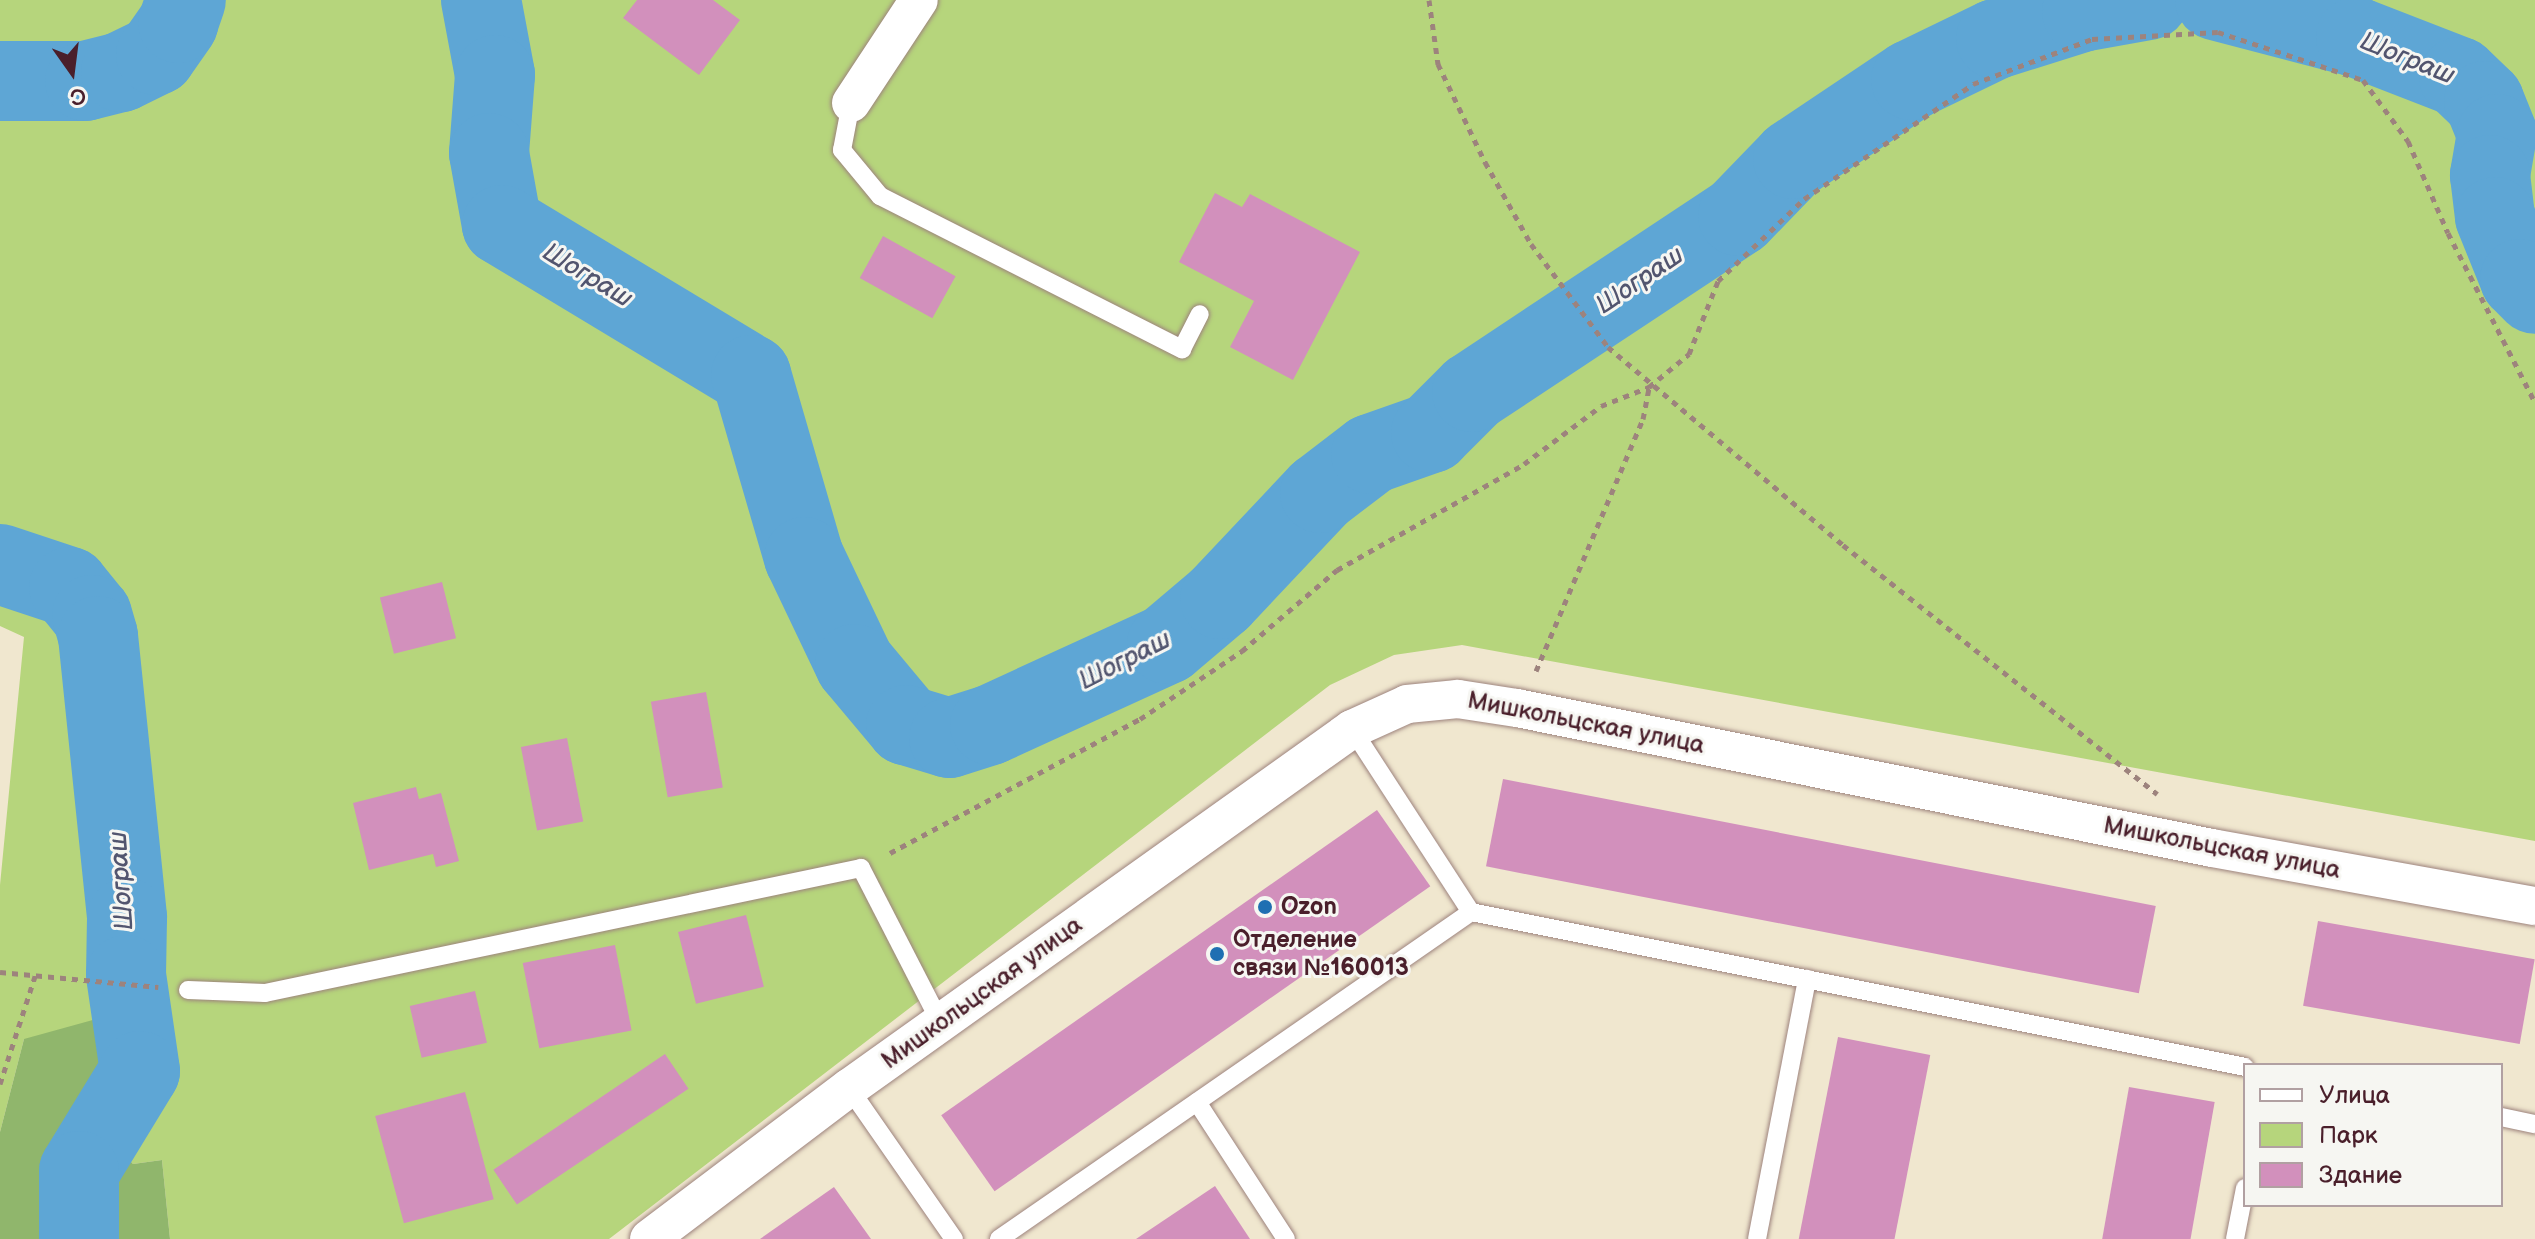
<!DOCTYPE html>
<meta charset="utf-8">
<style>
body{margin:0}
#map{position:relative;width:2535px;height:1239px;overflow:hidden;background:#f0e7cf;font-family:"Balsamiq Sans",sans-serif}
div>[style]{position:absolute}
.green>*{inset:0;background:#b6d57c}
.forest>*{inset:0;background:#90b66c}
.river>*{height:80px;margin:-40px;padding:0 40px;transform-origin:40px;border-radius:40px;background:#5ea6d5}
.building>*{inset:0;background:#d290bc;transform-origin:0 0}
.path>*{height:5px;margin-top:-2.5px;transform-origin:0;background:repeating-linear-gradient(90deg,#9d837d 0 6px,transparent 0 12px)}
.roads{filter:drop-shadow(0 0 2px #9d837d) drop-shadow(0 0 2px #9d837d)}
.service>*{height:18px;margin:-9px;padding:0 9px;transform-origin:9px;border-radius:9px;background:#fff}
.minor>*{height:38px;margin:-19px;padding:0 19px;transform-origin:19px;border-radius:19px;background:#fff}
.dots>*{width:22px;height:22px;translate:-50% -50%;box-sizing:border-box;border:4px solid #f6f6f2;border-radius:50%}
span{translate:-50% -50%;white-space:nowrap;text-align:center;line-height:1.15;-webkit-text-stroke:6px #f6f6f2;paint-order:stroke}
.street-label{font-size:24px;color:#4a1f2b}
.poi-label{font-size:24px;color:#4a1f2b;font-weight:700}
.left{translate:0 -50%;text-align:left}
.water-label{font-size:26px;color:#52556f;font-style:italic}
.legend{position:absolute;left:2243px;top:1063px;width:260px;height:144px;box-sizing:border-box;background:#f6f6f2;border:2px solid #b1a0a2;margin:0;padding:10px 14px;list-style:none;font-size:24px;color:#4a1f2b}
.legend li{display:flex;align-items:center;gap:16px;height:40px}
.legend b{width:40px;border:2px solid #b1a0a2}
.north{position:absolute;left:32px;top:32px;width:80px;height:80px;-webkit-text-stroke:6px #f6f6f2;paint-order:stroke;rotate:166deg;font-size:22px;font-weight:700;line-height:32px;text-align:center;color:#4a1f2b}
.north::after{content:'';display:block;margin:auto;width:28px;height:36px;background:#4a1f2b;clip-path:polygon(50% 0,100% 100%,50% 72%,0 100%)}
</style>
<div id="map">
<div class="green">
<div style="clip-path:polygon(0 0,2535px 0,2535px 841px,1462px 645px,1394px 655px,1330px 685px,609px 1239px,170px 1239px,162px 1160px,133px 1164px,104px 1133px,136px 1064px,24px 1039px,0 1132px,0 885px,24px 637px,0 626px)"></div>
</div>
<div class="forest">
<div style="clip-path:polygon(100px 1018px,136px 1064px,105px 1133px,133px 1164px,162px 1160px,170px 1239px,0 1239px,0 1132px,24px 1039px)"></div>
</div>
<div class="river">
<div style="left:481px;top:0;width:76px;rotate:79.4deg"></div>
<div style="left:495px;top:75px;width:78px;rotate:94.4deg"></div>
<div style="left:489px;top:153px;width:73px;rotate:79.8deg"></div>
<div style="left:502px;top:225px;width:291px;rotate:31.1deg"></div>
<div style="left:751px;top:375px;width:190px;rotate:73.8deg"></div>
<div style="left:804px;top:557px;width:119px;rotate:64.5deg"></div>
<div style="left:855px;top:664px;width:80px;rotate:50.1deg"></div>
<div style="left:906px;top:725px;width:45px;rotate:16.8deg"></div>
<div style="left:949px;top:738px;width:43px;rotate:-17.6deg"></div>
<div style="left:990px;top:725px;width:195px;rotate:-24.6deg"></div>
<div style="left:1167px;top:644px;width:70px;rotate:-40.3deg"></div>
<div style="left:1220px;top:599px;width:146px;rotate:-46.7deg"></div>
<div style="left:1320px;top:493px;width:64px;rotate:-37.4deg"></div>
<div style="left:1371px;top:454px;width:64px;rotate:-19.3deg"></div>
<div style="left:1431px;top:433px;width:58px;rotate:-45deg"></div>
<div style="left:1472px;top:392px;width:319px;rotate:-33.5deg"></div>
<div style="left:1738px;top:216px;width:79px;rotate:-46deg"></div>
<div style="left:1793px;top:159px;width:142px;rotate:-33.8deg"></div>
<div style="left:1911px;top:80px;width:94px;rotate:-25.8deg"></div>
<div style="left:1996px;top:39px;width:90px;rotate:-17.4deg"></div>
<div style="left:2082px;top:12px;width:68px;rotate:-10.2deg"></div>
<div style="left:2215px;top:0;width:146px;rotate:14.7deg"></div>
<div style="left:2356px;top:37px;width:110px;rotate:21.2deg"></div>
<div style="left:2459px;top:77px;width:35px;rotate:44deg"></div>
<div style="left:2484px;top:101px;width:35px;rotate:68deg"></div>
<div style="left:2497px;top:134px;width:42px;rotate:99.7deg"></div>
<div style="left:2490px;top:175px;width:42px;rotate:83.2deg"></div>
<div style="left:2495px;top:217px;width:67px;rotate:68deg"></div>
<div style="left:2520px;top:279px;width:21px;rotate:45deg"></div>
<div style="left:0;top:81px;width:85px"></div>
<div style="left:85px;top:81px;width:37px;rotate:-14deg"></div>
<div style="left:121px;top:72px;width:39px;rotate:-26deg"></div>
<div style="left:156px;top:55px;width:39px;rotate:-55deg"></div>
<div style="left:178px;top:23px;width:24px;rotate:-71deg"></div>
<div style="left:0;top:564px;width:73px;rotate:18.4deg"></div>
<div style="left:69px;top:587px;width:36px;rotate:51deg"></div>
<div style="left:92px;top:615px;width:22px;rotate:74deg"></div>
<div style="left:98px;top:636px;width:283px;rotate:84.1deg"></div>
<div style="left:127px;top:918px;width:57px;rotate:91deg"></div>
<div style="left:126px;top:975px;width:97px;rotate:81.7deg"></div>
<div style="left:140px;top:1071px;width:117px;rotate:121.4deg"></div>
<div style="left:79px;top:1171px;width:68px;rotate:90deg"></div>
</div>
<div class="building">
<div style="clip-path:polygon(637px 0,713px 0,740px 20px,699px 75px,623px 18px)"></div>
<div style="clip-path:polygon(1215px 193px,1242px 207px,1250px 194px,1360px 252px,1293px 380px,1230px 347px,1254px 301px,1179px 262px)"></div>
<div style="left:883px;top:236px;width:83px;height:48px;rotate:29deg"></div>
<div style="left:442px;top:582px;width:58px;height:64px;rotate:76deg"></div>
<div style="left:706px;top:692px;width:97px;height:56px;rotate:80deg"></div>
<div style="left:567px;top:738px;width:85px;height:47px;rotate:79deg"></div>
<div style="left:1503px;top:779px;width:665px;height:89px;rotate:11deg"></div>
<div style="clip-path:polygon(416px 787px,419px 799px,441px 793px,459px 861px,436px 867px,433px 854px,369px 870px,353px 803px)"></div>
<div style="left:1377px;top:810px;width:93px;height:532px;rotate:55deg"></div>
<div style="left:746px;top:915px;width:74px;height:70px;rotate:76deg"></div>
<div style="left:2318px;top:921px;width:220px;height:86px;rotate:10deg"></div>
<div style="left:615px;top:945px;width:87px;height:94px;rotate:79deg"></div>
<div style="left:475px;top:991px;width:53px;height:67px;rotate:77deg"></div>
<div style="left:1838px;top:1037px;width:94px;height:206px;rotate:11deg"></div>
<div style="left:665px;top:1054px;width:42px;height:207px;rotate:56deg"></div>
<div style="left:2129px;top:1087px;width:87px;height:155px;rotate:10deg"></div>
<div style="left:465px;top:1092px;width:111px;height:93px;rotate:75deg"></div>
<div style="clip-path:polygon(1215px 1186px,1250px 1239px,1136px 1239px)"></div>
<div style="clip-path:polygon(834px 1187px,871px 1239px,760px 1239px)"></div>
</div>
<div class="path">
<div style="left:1429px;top:0;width:65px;rotate:82deg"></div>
<div style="left:1438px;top:64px;width:109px;rotate:64.4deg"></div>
<div style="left:1485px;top:162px;width:94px;rotate:60.7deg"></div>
<div style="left:1531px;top:244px;width:129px;rotate:53.2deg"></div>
<div style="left:1608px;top:347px;width:307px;rotate:40.1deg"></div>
<div style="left:1843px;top:545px;width:401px;rotate:38.4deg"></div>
<div style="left:1536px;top:671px;width:274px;rotate:-67deg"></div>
<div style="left:1643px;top:419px;width:32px;rotate:-79deg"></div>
<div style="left:890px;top:853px;width:284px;rotate:-28.2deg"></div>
<div style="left:1140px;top:719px;width:123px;rotate:-33.7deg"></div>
<div style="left:1242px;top:651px;width:125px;rotate:-40.5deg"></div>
<div style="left:1337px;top:570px;width:215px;rotate:-29.5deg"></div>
<div style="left:1524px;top:464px;width:96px;rotate:-37deg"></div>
<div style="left:1601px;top:406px;width:52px;rotate:-21.6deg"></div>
<div style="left:1649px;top:387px;width:52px;rotate:-39.5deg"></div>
<div style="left:1689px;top:354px;width:79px;rotate:-68.3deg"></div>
<div style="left:1718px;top:281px;width:119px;rotate:-43.6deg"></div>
<div style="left:1804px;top:199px;width:204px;rotate:-34.2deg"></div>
<div style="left:1973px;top:84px;width:127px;rotate:-20.7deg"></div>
<div style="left:2092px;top:39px;width:126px;rotate:-3.2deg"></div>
<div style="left:2218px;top:32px;width:153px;rotate:18.3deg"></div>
<div style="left:2363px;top:80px;width:76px;rotate:53.6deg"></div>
<div style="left:2408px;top:141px;width:100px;rotate:66.5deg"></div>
<div style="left:2448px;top:233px;width:190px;rotate:62.8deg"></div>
<div style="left:0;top:972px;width:159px;rotate:5.4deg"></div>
<div style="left:0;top:1084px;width:114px;rotate:-72deg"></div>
</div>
<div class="roads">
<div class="service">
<div style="left:851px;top:103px;width:48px;rotate:100.8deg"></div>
<div style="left:842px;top:150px;width:60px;rotate:50.4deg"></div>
<div style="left:880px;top:196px;width:339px;rotate:26.9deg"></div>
<div style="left:1182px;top:349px;width:39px;rotate:-63deg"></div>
<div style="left:1352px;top:729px;width:218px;rotate:57deg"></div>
<div style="left:188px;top:990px;width:77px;rotate:2.2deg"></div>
<div style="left:265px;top:993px;width:609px;rotate:-11.85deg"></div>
<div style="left:861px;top:868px;width:173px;rotate:62.8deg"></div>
<div style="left:849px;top:1088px;width:184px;rotate:55.2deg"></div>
<div style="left:1197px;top:1102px;width:163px;rotate:57deg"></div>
<div style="left:2501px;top:1117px;width:35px;rotate:12deg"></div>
<div style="left:999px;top:1239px;width:574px;rotate:-34.71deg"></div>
<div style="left:1471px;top:912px;width:789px;rotate:11.32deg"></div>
<div style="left:1757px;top:1239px;width:265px;rotate:-79.1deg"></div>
<div style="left:2235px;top:1239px;width:52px;rotate:-78.9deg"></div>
</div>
<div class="minor">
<div style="left:851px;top:103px;width:123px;rotate:-56.6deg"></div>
<div style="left:649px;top:1239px;width:251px;rotate:-37.1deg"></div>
<div style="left:849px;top:1088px;width:618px;rotate:-35.52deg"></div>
<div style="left:1352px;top:729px;width:60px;rotate:-24.4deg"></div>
<div style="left:1407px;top:704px;width:51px;rotate:-5.6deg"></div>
<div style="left:1458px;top:699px;width:60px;rotate:8.7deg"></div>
<div style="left:1517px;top:708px;width:709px;rotate:11.39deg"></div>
<div style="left:2212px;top:848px;width:328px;rotate:10.2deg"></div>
</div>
</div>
<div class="dots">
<div style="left:1265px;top:907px;background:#1f6fb2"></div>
<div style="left:1217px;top:954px;background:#1f6fb2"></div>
</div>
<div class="street-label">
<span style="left:1586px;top:723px;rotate:11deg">Мишкольцская улица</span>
<span style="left:2222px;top:848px;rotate:11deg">Мишкольцская улица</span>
<span style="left:982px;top:993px;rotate:-36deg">Мишкольцская улица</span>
</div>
<div class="poi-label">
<span class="left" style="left:1281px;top:907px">Ozon</span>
<span class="left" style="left:1233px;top:954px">Отделение<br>связи №160013</span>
</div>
<div class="water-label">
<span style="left:2407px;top:59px;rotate:22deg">Шограш</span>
<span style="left:587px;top:276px;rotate:31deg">Шограш</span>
<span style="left:1640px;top:281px;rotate:-34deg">Шограш</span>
<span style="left:1125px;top:661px;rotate:-27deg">Шограш</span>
<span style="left:122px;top:881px;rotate:-94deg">Шограш</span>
</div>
<ul class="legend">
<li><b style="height:10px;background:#fff"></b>Улица</li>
<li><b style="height:22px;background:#b6d57c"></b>Парк</li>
<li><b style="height:22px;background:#d290bc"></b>Здание</li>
</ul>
<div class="north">С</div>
</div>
